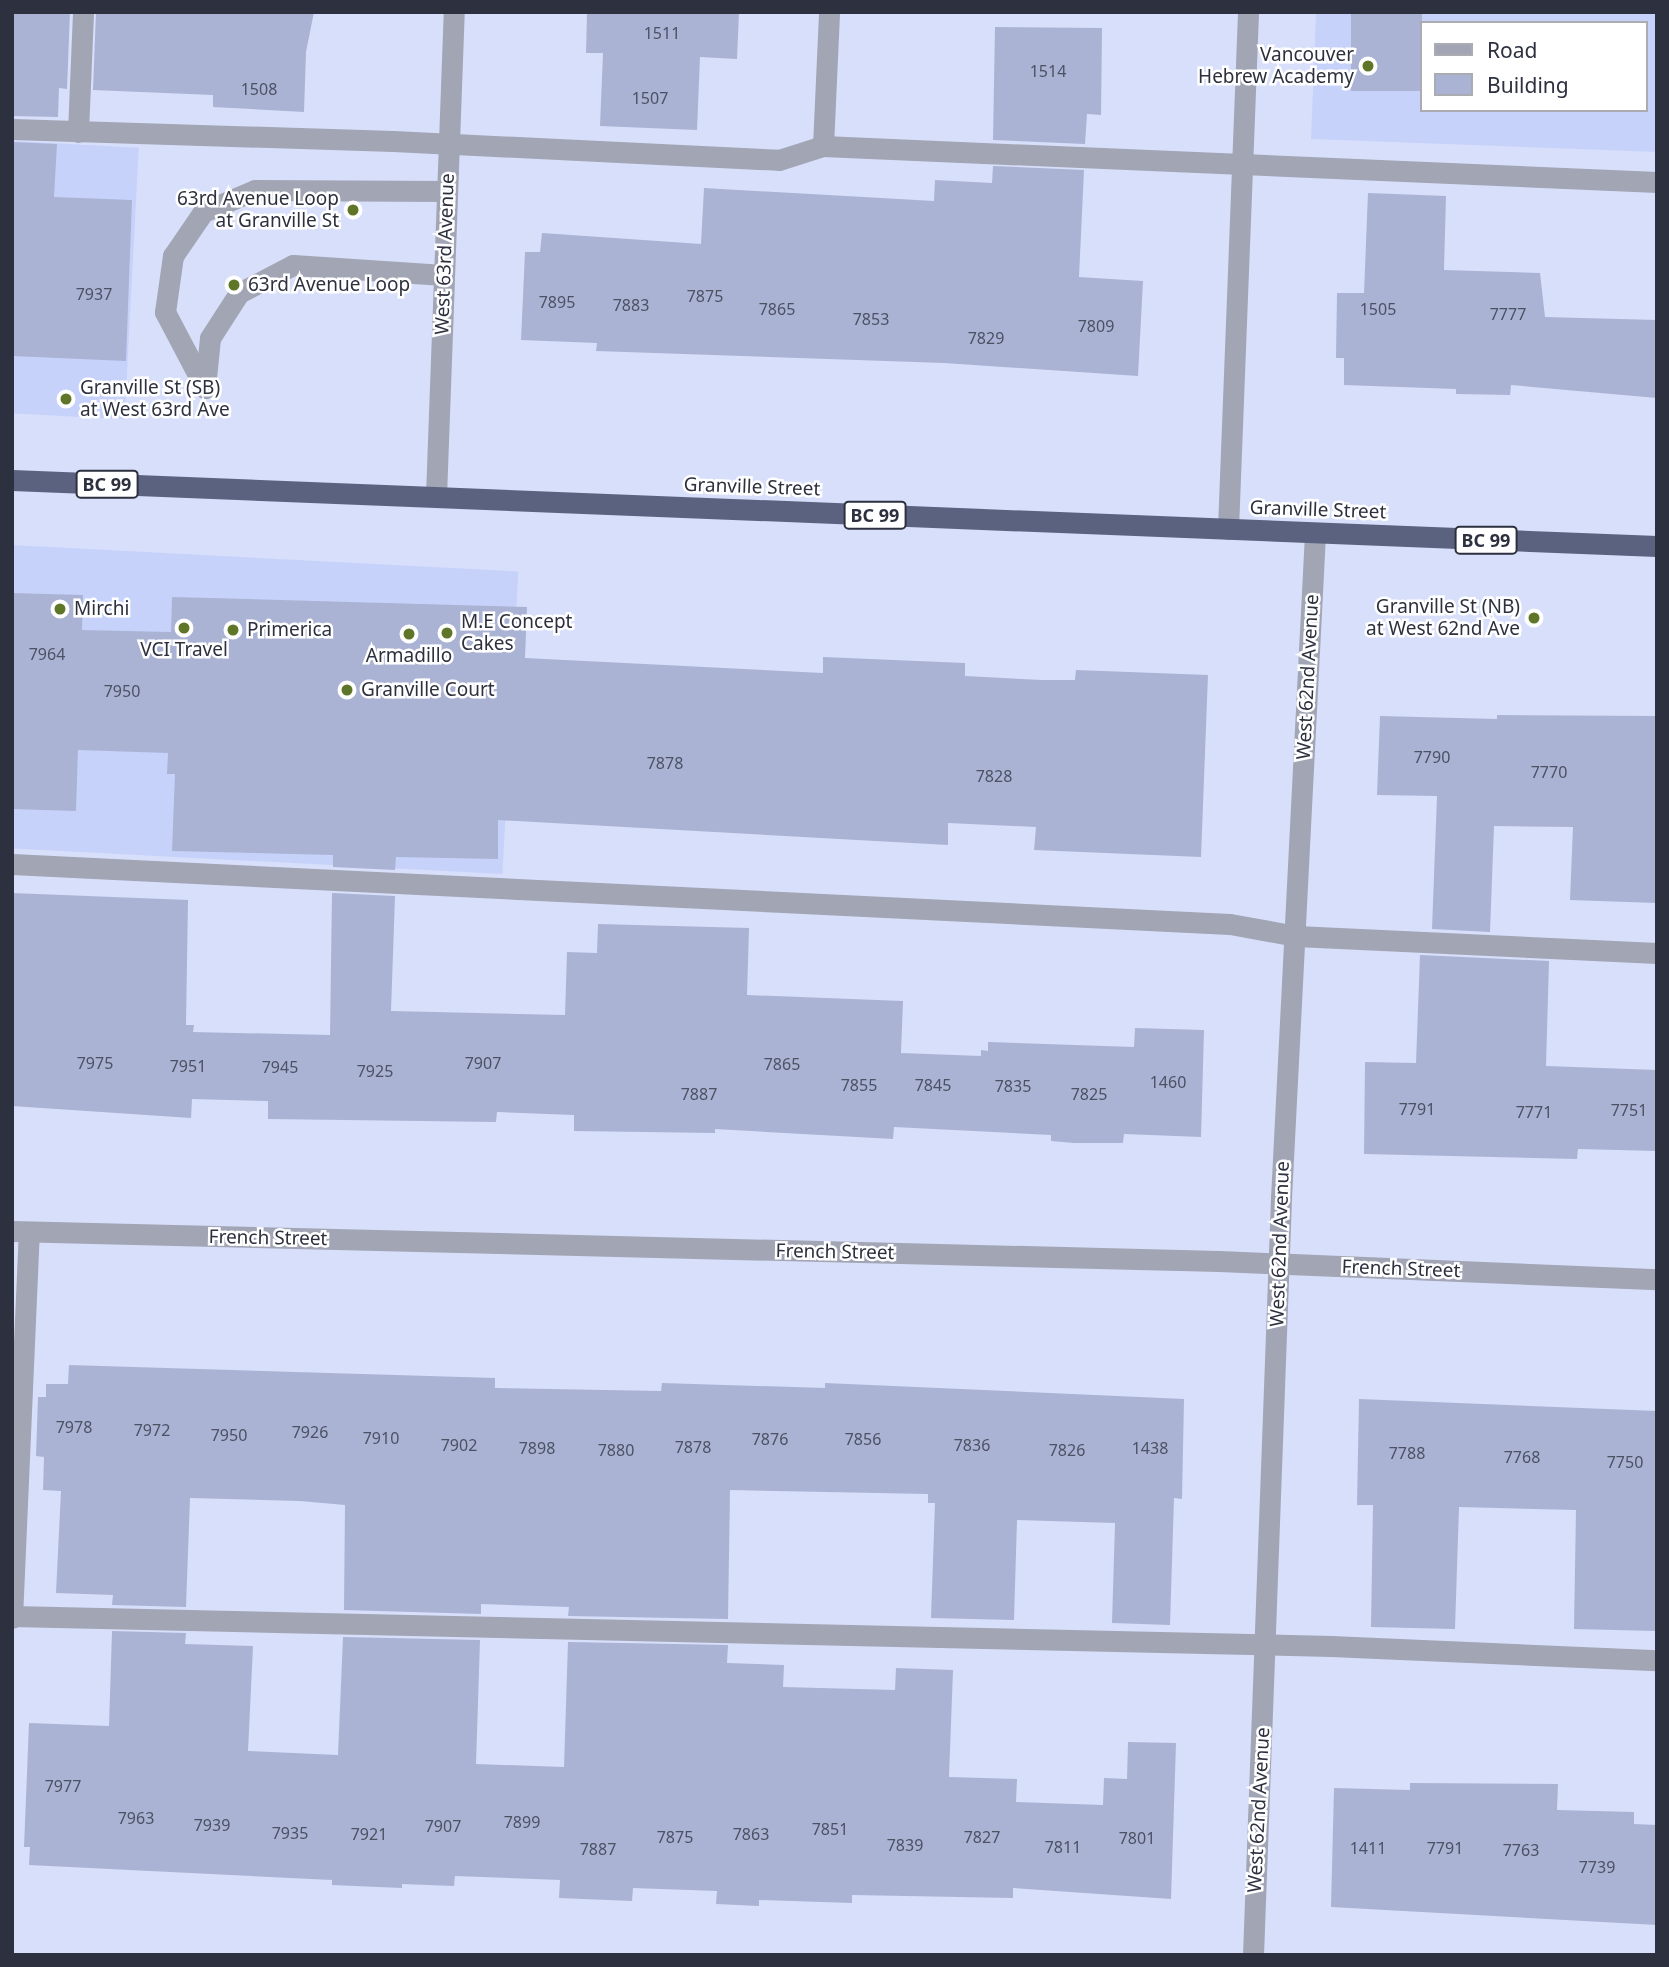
<!DOCTYPE html>
<style>
body{margin:0}
#map{position:relative;width:1669px;height:1967px;overflow:hidden;background:#d8dffa;font-family:"Noto Sans",sans-serif}
div>[style]{position:absolute}
.built>*{inset:0;background:#c7d2fb;transform-origin:0 0}
.building>*{inset:0;background:#abb3d4;transform-origin:0 0}
.minor>*{height:21px;margin:-10.5px;padding:0 10.5px;transform-origin:10.5px;border-radius:10.5px;background:#a1a5b4}
.highway>*{height:21px;margin:-10.5px;padding:0 10.5px;transform-origin:10.5px;border-radius:10.5px;background:#5b627f}
.dots>*{width:19px;height:19px;translate:-50% -50%;box-sizing:border-box;border:4px solid #fff;border-radius:50%}
span{translate:-50% -50%;white-space:nowrap;text-align:center;line-height:1.15;-webkit-text-stroke:5px #fff;paint-order:stroke}
.number-label{font-size:16px;color:#4c5164}
.number-label span{-webkit-text-stroke-width:0}
.shield-label span{padding:2px 5px;background:#fff;border:2px solid;border-radius:5px;-webkit-text-stroke-width:0}
.shield-label{font-size:18px;color:#2d303e;font-weight:700}
.poi-label{font-size:19px;color:#2d303e}
.right{translate:-100% -50%;text-align:right}
.left{translate:0 -50%;text-align:left}
.street-label{font-size:19px;color:#2d303e}
.frame{position:absolute;inset:0;border:14px solid #2d303e;pointer-events:none}
.legend{position:absolute;left:1420px;top:21px;width:228px;height:91px;box-sizing:border-box;background:#fff;border:2px solid #abacb2;margin:0;padding:9px 12px;list-style:none;font-size:21px;color:#2d303e}
.legend li{display:flex;align-items:center;gap:14px;height:35px}
.legend b{width:35px;border:2px solid #abacb2}
</style>
<div id="map">
<div class="built">
<div style="clip-path:polygon(evenodd,1316px 12px,1657px 12px,1657px 152px,1311px 139px,1316px 12px,1422px 23px,1646px 23px,1646px 110px,1422px 110px,1422px 23px)"></div>
<div style="left:12px;top:141px;width:127px;height:272px;rotate:3deg"></div>
<div style="left:12px;top:545px;width:507px;height:303px;rotate:3deg"></div>
</div>
<div class="building">
<div style="clip-path:polygon(12px 12px,70px 12px,67px 89px,59px 88px,58px 117px,12px 116px)"></div>
<div style="clip-path:polygon(96px 12px,314px 12px,306px 52px,304px 112px,213px 107px,213px 95px,93px 90px)"></div>
<div style="clip-path:polygon(587px 12px,739px 12px,737px 59px,700px 57px,697px 130px,600px 126px,603px 53px,586px 53px)"></div>
<div style="left:1351px;top:12px;width:71px;height:79px"></div>
<div style="clip-path:polygon(995px 27px,1102px 28px,1101px 115px,1087px 114px,1085px 144px,993px 140px)"></div>
<div style="clip-path:polygon(12px 142px,57px 144px,54px 197px,132px 200px,126px 361px,12px 356px)"></div>
<div style="clip-path:polygon(993px 166px,1084px 170px,1079px 277px,1143px 281px,1138px 376px,944px 363px,596px 351px,597px 343px,521px 340px,525px 252px,540px 252px,542px 233px,701px 244px,704px 188px,934px 201px,935px 180px,992px 183px)"></div>
<div style="clip-path:polygon(1368px 193px,1446px 196px,1444px 270px,1540px 273px,1545px 317px,1657px 320px,1657px 398px,1511px 385px,1510px 395px,1456px 394px,1456px 389px,1344px 385px,1344px 358px,1336px 358px,1337px 293px,1364px 293px)"></div>
<div style="clip-path:polygon(12px 593px,83px 595px,82px 630px,171px 632px,172px 597px,527px 607px,525px 658px,823px 673px,823px 657px,965px 663px,965px 676px,1042px 680px,1075px 680px,1076px 670px,1208px 675px,1201px 857px,1034px 850px,1036px 827px,948px 823px,948px 845px,498px 820px,498px 859px,396px 857px,395px 870px,333px 867px,333px 855px,172px 851px,175px 774px,167px 774px,168px 753px,78px 750px,76px 811px,12px 809px)"></div>
<div style="clip-path:polygon(1497px 715px,1657px 716px,1657px 903px,1570px 900px,1573px 827px,1494px 826px,1490px 932px,1432px 929px,1437px 796px,1377px 795px,1380px 716px,1497px 719px)"></div>
<div style="clip-path:polygon(12px 893px,188px 900px,186px 1025px,194px 1025px,193px 1032px,330px 1035px,332px 893px,395px 896px,391px 1011px,565px 1015px,567px 952px,597px 953px,598px 924px,749px 928px,747px 995px,903px 1001px,901px 1053px,981px 1056px,981px 1050px,988px 1051px,988px 1042px,1134px 1047px,1135px 1028px,1204px 1030px,1201px 1137px,1124px 1134px,1123px 1143px,1074px 1143px,1051px 1141px,1051px 1135px,894px 1127px,893px 1139px,715px 1129px,715px 1133px,574px 1131px,574px 1115px,497px 1112px,496px 1122px,268px 1119px,268px 1101px,192px 1099px,191px 1118px,12px 1106px)"></div>
<div style="clip-path:polygon(1420px 955px,1549px 961px,1546px 1066px,1657px 1070px,1657px 1151px,1578px 1149px,1577px 1159px,1364px 1154px,1365px 1062px,1416px 1063px)"></div>
<div style="clip-path:polygon(69px 1365px,495px 1378px,495px 1388px,661px 1391px,662px 1383px,825px 1388px,825px 1383px,1184px 1399px,1182px 1499px,1174px 1498px,1170px 1625px,1112px 1623px,1115px 1523px,1017px 1520px,1014px 1620px,931px 1618px,935px 1503px,928px 1503px,928px 1494px,730px 1490px,728px 1619px,568px 1616px,569px 1607px,481px 1604px,481px 1614px,344px 1610px,345px 1505px,300px 1501px,190px 1498px,186px 1607px,112px 1605px,113px 1595px,56px 1593px,61px 1491px,43px 1490px,44px 1457px,36px 1456px,38px 1397px,46px 1397px,46px 1384px,68px 1384px)"></div>
<div style="clip-path:polygon(1359px 1399px,1657px 1411px,1657px 1631px,1574px 1629px,1576px 1510px,1459px 1507px,1455px 1629px,1371px 1627px,1373px 1505px,1357px 1505px)"></div>
<div style="clip-path:polygon(112px 1631px,186px 1633px,185px 1644px,253px 1646px,248px 1751px,338px 1755px,343px 1637px,480px 1640px,476px 1764px,564px 1767px,568px 1642px,728px 1645px,727px 1663px,784px 1665px,783px 1687px,895px 1690px,896px 1668px,953px 1670px,949px 1777px,1017px 1779px,1016px 1802px,1103px 1805px,1104px 1778px,1127px 1779px,1128px 1742px,1176px 1743px,1171px 1899px,1013px 1888px,1013px 1898px,852px 1895px,852px 1903px,759px 1900px,759px 1906px,716px 1904px,717px 1891px,633px 1888px,632px 1901px,559px 1898px,560px 1880px,455px 1876px,454px 1886px,402px 1884px,402px 1888px,332px 1885px,332px 1880px,29px 1865px,30px 1847px,24px 1847px,29px 1723px,109px 1726px)"></div>
<div style="clip-path:polygon(1410px 1783px,1558px 1784px,1557px 1810px,1634px 1812px,1634px 1824px,1657px 1825px,1657px 1925px,1331px 1907px,1334px 1788px,1410px 1790px)"></div>
</div>
<div class="minor">
<div style="left:12px;top:129px;width:381px;rotate:1.8deg"></div>
<div style="left:393px;top:141px;width:386px;rotate:2.8deg"></div>
<div style="left:779px;top:160px;width:46px;rotate:-17.7deg"></div>
<div style="left:823px;top:146px;width:835px;rotate:2.47deg"></div>
<div style="left:78px;top:132px;width:120px;rotate:-87.6deg"></div>
<div style="left:823px;top:146px;width:134px;rotate:-87.4deg"></div>
<div style="left:205px;top:388px;width:86px;rotate:-117.8deg"></div>
<div style="left:165px;top:312px;width:57px;rotate:-81.9deg"></div>
<div style="left:173px;top:256px;width:53px;rotate:-55.7deg"></div>
<div style="left:203px;top:212px;width:56px;rotate:-22.9deg"></div>
<div style="left:255px;top:190px;width:192px;rotate:0.3deg"></div>
<div style="left:205px;top:388px;width:50px;rotate:-84.3deg"></div>
<div style="left:210px;top:338px;width:54px;rotate:-57.2deg"></div>
<div style="left:239px;top:293px;width:61px;rotate:-27.4deg"></div>
<div style="left:293px;top:265px;width:151px;rotate:3.8deg"></div>
<div style="left:436px;top:496px;width:484px;rotate:-87.9deg"></div>
<div style="left:1228px;top:529px;width:517px;rotate:-87.78deg"></div>
<div style="left:12px;top:864px;width:1219px;rotate:2.82deg"></div>
<div style="left:1230px;top:924px;width:67px;rotate:10.3deg"></div>
<div style="left:1296px;top:936px;width:361px;rotate:2.7deg"></div>
<div style="left:12px;top:1231px;width:1207px;rotate:1.42deg"></div>
<div style="left:1219px;top:1261px;width:438px;rotate:2.4deg"></div>
<div style="left:12px;top:1616px;width:1319px;rotate:1.3deg"></div>
<div style="left:1331px;top:1646px;width:326px;rotate:2.5deg"></div>
<div style="left:12px;top:1618px;width:386px;rotate:-87.5deg"></div>
<div style="left:1253px;top:1955px;width:758px;rotate:-87.88deg"></div>
<div style="left:1281px;top:1198px;width:666px;rotate:-87.07deg"></div>
</div>
<div class="highway">
<div style="left:12px;top:480px;width:1646px;rotate:2.3deg"></div>
</div>
<div class="dots">
<div style="left:1368px;top:66px;background:#5f7628"></div>
<div style="left:353px;top:210px;background:#5f7628"></div>
<div style="left:234px;top:285px;background:#5f7628"></div>
<div style="left:66px;top:399px;background:#5f7628"></div>
<div style="left:60px;top:609px;background:#5f7628"></div>
<div style="left:1534px;top:618px;background:#5f7628"></div>
<div style="left:184px;top:628px;background:#5f7628"></div>
<div style="left:233px;top:630px;background:#5f7628"></div>
<div style="left:447px;top:633px;background:#5f7628"></div>
<div style="left:409px;top:634px;background:#5f7628"></div>
<div style="left:347px;top:690px;background:#5f7628"></div>
</div>
<div class="number-label">
<span style="left:662px;top:33px">1511</span>
<span style="left:1048px;top:71px">1514</span>
<span style="left:259px;top:89px">1508</span>
<span style="left:650px;top:98px">1507</span>
<span style="left:94px;top:294px">7937</span>
<span style="left:705px;top:296px">7875</span>
<span style="left:557px;top:302px">7895</span>
<span style="left:631px;top:305px">7883</span>
<span style="left:777px;top:309px">7865</span>
<span style="left:1378px;top:309px">1505</span>
<span style="left:1508px;top:314px">7777</span>
<span style="left:871px;top:319px">7853</span>
<span style="left:1096px;top:326px">7809</span>
<span style="left:986px;top:338px">7829</span>
<span style="left:47px;top:654px">7964</span>
<span style="left:122px;top:691px">7950</span>
<span style="left:1432px;top:757px">7790</span>
<span style="left:665px;top:763px">7878</span>
<span style="left:1549px;top:772px">7770</span>
<span style="left:994px;top:776px">7828</span>
<span style="left:95px;top:1063px">7975</span>
<span style="left:483px;top:1063px">7907</span>
<span style="left:782px;top:1064px">7865</span>
<span style="left:188px;top:1066px">7951</span>
<span style="left:280px;top:1067px">7945</span>
<span style="left:375px;top:1071px">7925</span>
<span style="left:1168px;top:1082px">1460</span>
<span style="left:859px;top:1085px">7855</span>
<span style="left:933px;top:1085px">7845</span>
<span style="left:1013px;top:1086px">7835</span>
<span style="left:699px;top:1094px">7887</span>
<span style="left:1089px;top:1094px">7825</span>
<span style="left:1417px;top:1109px">7791</span>
<span style="left:1629px;top:1110px">7751</span>
<span style="left:1534px;top:1112px">7771</span>
<span style="left:74px;top:1427px">7978</span>
<span style="left:152px;top:1430px">7972</span>
<span style="left:310px;top:1432px">7926</span>
<span style="left:229px;top:1435px">7950</span>
<span style="left:381px;top:1438px">7910</span>
<span style="left:770px;top:1439px">7876</span>
<span style="left:863px;top:1439px">7856</span>
<span style="left:459px;top:1445px">7902</span>
<span style="left:972px;top:1445px">7836</span>
<span style="left:693px;top:1447px">7878</span>
<span style="left:537px;top:1448px">7898</span>
<span style="left:1150px;top:1448px">1438</span>
<span style="left:616px;top:1450px">7880</span>
<span style="left:1067px;top:1450px">7826</span>
<span style="left:1407px;top:1453px">7788</span>
<span style="left:1522px;top:1457px">7768</span>
<span style="left:1625px;top:1462px">7750</span>
<span style="left:63px;top:1786px">7977</span>
<span style="left:136px;top:1818px">7963</span>
<span style="left:522px;top:1822px">7899</span>
<span style="left:212px;top:1825px">7939</span>
<span style="left:443px;top:1826px">7907</span>
<span style="left:830px;top:1829px">7851</span>
<span style="left:290px;top:1833px">7935</span>
<span style="left:369px;top:1834px">7921</span>
<span style="left:751px;top:1834px">7863</span>
<span style="left:675px;top:1837px">7875</span>
<span style="left:982px;top:1837px">7827</span>
<span style="left:1137px;top:1838px">7801</span>
<span style="left:905px;top:1845px">7839</span>
<span style="left:1063px;top:1847px">7811</span>
<span style="left:1368px;top:1848px">1411</span>
<span style="left:1445px;top:1848px">7791</span>
<span style="left:598px;top:1849px">7887</span>
<span style="left:1521px;top:1850px">7763</span>
<span style="left:1597px;top:1867px">7739</span>
</div>
<div class="shield-label">
<span style="left:107px;top:484px">BC 99</span>
<span style="left:875px;top:515px">BC 99</span>
<span style="left:1486px;top:540px">BC 99</span>
</div>
<div class="poi-label">
<span class="right" style="left:1354px;top:66px">Vancouver<br>Hebrew Academy</span>
<span class="right" style="left:339px;top:210px">63rd Avenue Loop<br>at Granville St</span>
<span class="left" style="left:248px;top:285px">63rd Avenue Loop</span>
<span class="left" style="left:80px;top:399px">Granville St (SB)<br>at West 63rd Ave</span>
<span class="right" style="left:1520px;top:618px">Granville St (NB)<br>at West 62nd Ave</span>
<span class="left" style="left:74px;top:609px">Mirchi</span>
<span class="left" style="left:461px;top:633px">M.E Concept<br>Cakes</span>
<span class="left" style="left:247px;top:630px">Primerica</span>
<span style="left:184px;top:650px">VCI Travel</span>
<span style="left:409px;top:656px">Armadillo</span>
<span class="left" style="left:361px;top:690px">Granville Court</span>
</div>
<div class="street-label">
<span style="left:445px;top:254px;rotate:-88deg">West 63rd Avenue</span>
<span style="left:752px;top:487px;rotate:2deg">Granville Street</span>
<span style="left:1318px;top:510px;rotate:2deg">Granville Street</span>
<span style="left:1308px;top:677px;rotate:-87deg">West 62nd Avenue</span>
<span style="left:268px;top:1238px;rotate:1deg">French Street</span>
<span style="left:1280px;top:1244px;rotate:-88deg">West 62nd Avenue</span>
<span style="left:835px;top:1252px;rotate:1deg">French Street</span>
<span style="left:1401px;top:1269px;rotate:2deg">French Street</span>
<span style="left:1259px;top:1810px;rotate:-87deg">West 62nd Avenue</span>
</div>
<div class="frame"></div>
<ul class="legend">
<li><b style="height:9px;background:#a1a5b4"></b>Road</li>
<li><b style="height:19px;background:#abb3d4"></b>Building</li>
</ul>
</div>
